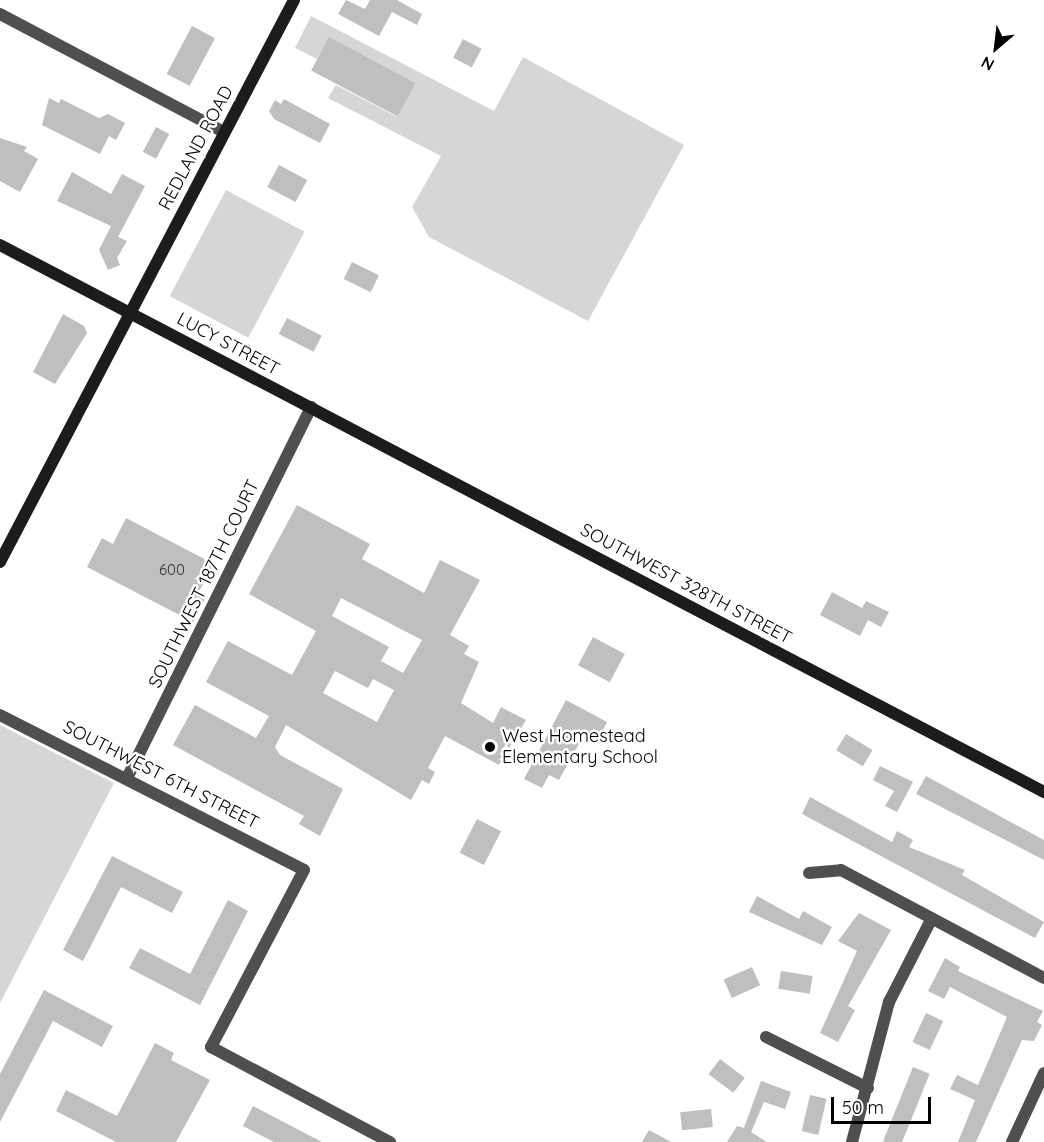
<!DOCTYPE html>
<style>
body{margin:0}
#map{position:relative;width:1044px;height:1142px;overflow:hidden;background:#fff;font-family:Quicksand,sans-serif}
div>[style]{position:absolute}
.green>*{inset:0;background:#d6d6d6;transform-origin:0 0}
.building>*{inset:0;background:#bfbfbf;transform-origin:0 0}
.street>*{height:12px;margin:-6px;padding:0 6px;transform-origin:6px;border-radius:6px;background:#4f4f4f}
.secondary>*{height:12px;margin:-6px;padding:0 6px;transform-origin:6px;border-radius:6px;background:#1c1c1c}
.dots>*{width:16px;height:16px;translate:-50% -50%;box-sizing:border-box;border:3px solid #fff;border-radius:50%}
span{translate:-50% -50%;white-space:nowrap;text-align:center;line-height:1.15;-webkit-text-stroke:5px #fff;paint-order:stroke}
.number-label{font-size:15px;color:#303030}
.number-label span{-webkit-text-stroke-width:0}
.street-label{font-size:18px;color:#000}
.poi-label{font-size:18px;color:#000}
.left{translate:0 -50%;text-align:left}
.north{position:absolute;left:966px;top:18px;width:60px;height:60px;-webkit-text-stroke:4px #fff;paint-order:stroke;rotate:208deg;font-size:16px;font-weight:700;line-height:24px;text-align:center;color:#000}
.north::after{content:'';display:block;margin:auto;width:21px;height:27px;background:#000;clip-path:polygon(50% 0,100% 100%,50% 72%,0 100%)}
.scale{position:absolute;left:831px;top:1097px;width:100px;height:27px;box-sizing:border-box;border:3px solid #000;border-top:0;padding-left:8px;font-size:18px;line-height:21px;white-space:nowrap;color:#000;-webkit-text-stroke:4px #fff;paint-order:stroke}
</style>
<div id="map">
<div class="green">
<div style="clip-path:polygon(311px 16px,494px 111px,523px 57px,684px 145px,588px 321px,429px 237px,412px 207px,441px 156px,328px 98px,336px 85px,397px 117px,415px 83px,330px 38px,317px 59px,295px 48px)"></div>
<div style="left:226px;top:190px;width:89px;height:120px;rotate:28deg"></div>
<div style="clip-path:polygon(0 725px,114px 783px,0 1003px)"></div>
</div>
<div class="building">
<div style="clip-path:polygon(346px 0,365px 9px,370px 0,397px 0,422px 14px,417px 25px,392px 12px,379px 36px,338px 14px)"></div>
<div style="left:192px;top:26px;width:26px;height:54px;rotate:28deg"></div>
<div style="left:329px;top:37px;width:98px;height:38px;rotate:28deg"></div>
<div style="left:463px;top:39px;width:21px;height:21px;rotate:28deg"></div>
<div style="clip-path:polygon(49px 98px,59px 103px,61px 99px,99px 118px,108px 114px,125px 123px,116px 140px,109px 136px,100px 154px,42px 125px)"></div>
<div style="clip-path:polygon(284px 99px,330px 124px,320px 143px,274px 119px,269px 111px,275px 100px,281px 104px)"></div>
<div style="left:156px;top:127px;width:15px;height:28px;rotate:28deg"></div>
<div style="clip-path:polygon(0 138px,27px 147px,24px 151px,38px 159px,20px 192px,0 181px)"></div>
<div style="left:279px;top:165px;width:32px;height:25px;rotate:28deg"></div>
<div style="clip-path:polygon(72px 172px,111px 194px,122px 174px,145px 186px,118px 237px,127px 241px,117px 258px,120px 265px,108px 270px,99px 250px,111px 226px,57px 201px)"></div>
<div style="left:352px;top:262px;width:30px;height:19px;rotate:26deg"></div>
<div style="clip-path:polygon(63px 314px,84px 326px,87px 333px,55px 384px,33px 372px)"></div>
<div style="left:287px;top:318px;width:39px;height:18px;rotate:27deg"></div>
<div style="clip-path:polygon(evenodd,297px 505px,370px 544px,362px 559px,424px 593px,440px 560px,480px 580px,450px 635px,469px 646px,464px 654px,479px 662px,461px 703px,493px 723px,501px 707px,526px 720px,499px 765px,445px 736px,428px 768px,435px 772px,429px 784px,422px 780px,411px 800px,286px 725px,275px 747px,280px 755px,343px 789px,320px 836px,299px 824px,304px 816px,173px 745px,195px 705px,256px 738px,269px 716px,206px 682px,228px 641px,292px 675px,316px 631px,249px 594px,297px 505px,341px 598px,422px 640px,403px 673px,381px 661px,389px 647px,332px 616px,341px 598px,297px 505px,335px 671px,368px 688px,373px 679px,394px 690px,377px 722px,323px 693px,335px 671px)"></div>
<div style="clip-path:polygon(126px 518px,214px 564px,197px 595px,205px 599px,193px 622px,87px 567px,102px 538px,113px 544px)"></div>
<div style="clip-path:polygon(832px 592px,862px 608px,866px 601px,889px 612px,881px 627px,868px 620px,860px 636px,820px 615px)"></div>
<div style="left:593px;top:637px;width:36px;height:32px;rotate:28deg"></div>
<div style="clip-path:polygon(566px 700px,607px 722px,599px 738px,586px 731px,559px 780px,549px 775px,542px 788px,524px 779px)"></div>
<div style="left:846px;top:734px;width:31px;height:19px;rotate:31deg"></div>
<div style="clip-path:polygon(880px 766px,913px 782px,897px 812px,885px 806px,894px 791px,873px 780px)"></div>
<div style="clip-path:polygon(926px 776px,1044px 840px,1044px 860px,916px 794px)"></div>
<div style="clip-path:polygon(810px 797px,892px 842px,897px 831px,913px 840px,909px 847px,965px 870px,962px 875px,1044px 922px,1035px 938px,802px 814px)"></div>
<div style="left:477px;top:819px;width:27px;height:38px;rotate:27deg"></div>
<div style="clip-path:polygon(112px 856px,183px 892px,172px 913px,121px 887px,83px 961px,63px 950px)"></div>
<div style="clip-path:polygon(757px 896px,799px 919px,803px 911px,832px 927px,822px 945px,749px 912px)"></div>
<div style="clip-path:polygon(228px 900px,248px 911px,200px 1005px,129px 968px,140px 948px,190px 974px)"></div>
<div style="clip-path:polygon(859px 913px,891px 930px,848px 1006px,855px 1010px,838px 1042px,820px 1033px,857px 951px,838px 941px)"></div>
<div style="clip-path:polygon(945px 958px,960px 967px,958px 971px,1043px 1011px,1037px 1022px,1042px 1025px,1034px 1041px,1022px 1040px,976px 1142px,958px 1142px,975px 1100px,950px 1089px,957px 1075px,978px 1085px,1007px 1017px,950px 987px,944px 999px,928px 991px)"></div>
<div style="left:752px;top:967px;width:20px;height:31px;rotate:66deg"></div>
<div style="left:781px;top:971px;width:32px;height:18px;rotate:9deg"></div>
<div style="clip-path:polygon(44px 990px,113px 1026px,102px 1047px,53px 1021px,0 1122px,0 1074px)"></div>
<div style="left:926px;top:1013px;width:19px;height:32px;rotate:25deg"></div>
<div style="clip-path:polygon(155px 1043px,174px 1053px,171px 1060px,210px 1080px,176px 1142px,116px 1142px,56px 1111px,66px 1090px,117px 1116px)"></div>
<div style="left:720px;top:1059px;width:31px;height:19px;rotate:37deg"></div>
<div style="left:913px;top:1067px;width:18px;height:80px;rotate:22deg"></div>
<div style="clip-path:polygon(761px 1081px,791px 1092px,785px 1109px,764px 1102px,751px 1132px,767px 1142px,727px 1142px,737px 1126px,744px 1128px)"></div>
<div style="left:810px;top:1095px;width:17px;height:37px;rotate:13deg"></div>
<div style="clip-path:polygon(253px 1106px,322px 1142px,274px 1142px,243px 1126px)"></div>
<div style="left:711px;top:1109px;width:18px;height:31px;rotate:84deg"></div>
<div style="clip-path:polygon(649px 1130px,671px 1142px,642px 1142px)"></div>
</div>
<div class="street">
<div style="left:0;top:14px;width:253px;rotate:27.8deg"></div>
<div style="left:0;top:715px;width:341px;rotate:27deg"></div>
<div style="left:304px;top:870px;width:200px;rotate:117.7deg"></div>
<div style="left:211px;top:1047px;width:203px;rotate:28deg"></div>
<div style="left:128px;top:776px;width:412px;rotate:-63.6deg"></div>
<div style="left:809px;top:873px;width:32px;rotate:-5deg"></div>
<div style="left:841px;top:870px;width:230px;rotate:28deg"></div>
<div style="left:766px;top:1037px;width:114px;rotate:26.6deg"></div>
<div style="left:852px;top:1142px;width:145px;rotate:-75.2deg"></div>
<div style="left:889px;top:1002px;width:94px;rotate:-62.9deg"></div>
<div style="left:1012px;top:1142px;width:76px;rotate:-65.1deg"></div>
</div>
<div class="secondary">
<div style="left:0;top:245px;width:1179px;rotate:27.65deg"></div>
<div style="left:0;top:562px;width:634px;rotate:-62.38deg"></div>
</div>
<div class="dots">
<div style="left:490px;top:747px;background:#000"></div>
</div>
<div class="number-label">
<span style="left:172px;top:570px">600</span>
</div>
<div class="street-label">
<span style="left:196px;top:148px;rotate:-62deg">REDLAND ROAD</span>
<span style="left:228px;top:344px;rotate:28deg">LUCY STREET</span>
<span style="left:204px;top:584px;rotate:-64deg">SOUTHWEST 187TH COURT</span>
<span style="left:686px;top:584px;rotate:28deg">SOUTHWEST 328TH STREET</span>
<span style="left:161px;top:775px;rotate:27deg">SOUTHWEST 6TH STREET</span>
</div>
<div class="poi-label">
<span class="left" style="left:502px;top:747px">West Homestead<br>Elementary School</span>
</div>
<div class="north">N</div>
<div class="scale">50 m</div>
</div>
